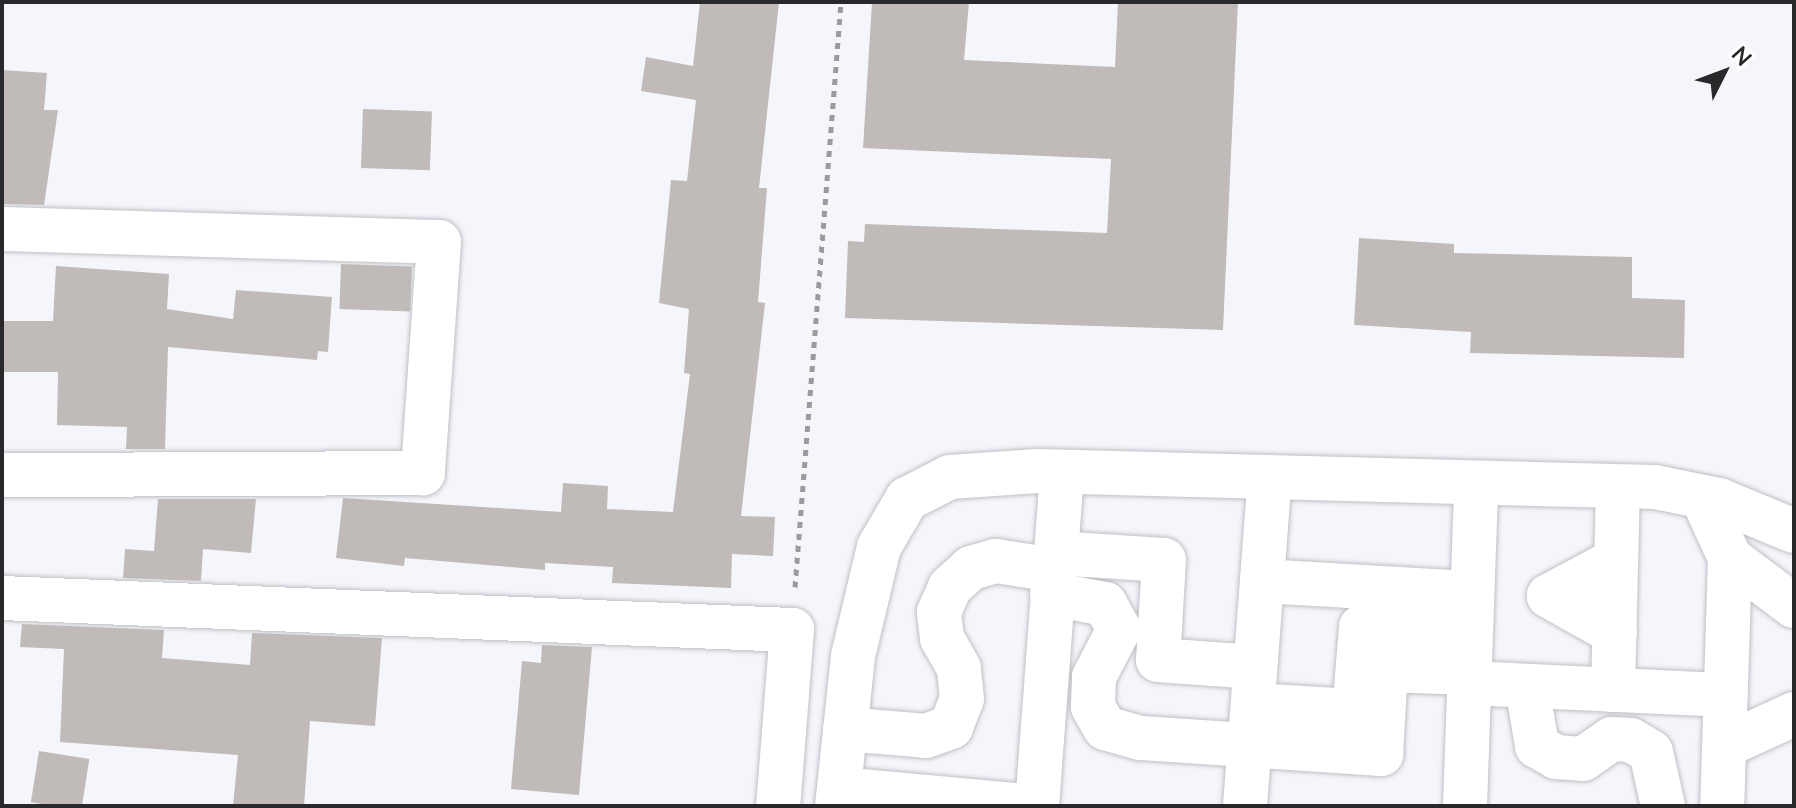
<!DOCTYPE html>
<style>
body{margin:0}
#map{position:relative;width:1796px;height:808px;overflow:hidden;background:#f5f6fb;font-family:Lato,sans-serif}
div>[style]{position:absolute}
.building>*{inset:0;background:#c0bab9;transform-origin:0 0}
.path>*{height:5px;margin-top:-2.5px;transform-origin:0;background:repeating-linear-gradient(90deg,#9b9b9f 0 6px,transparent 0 12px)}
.roads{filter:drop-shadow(0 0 2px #bfc0c5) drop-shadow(0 0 2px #bfc0c5)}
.minor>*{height:44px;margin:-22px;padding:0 22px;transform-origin:22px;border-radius:22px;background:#fff}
span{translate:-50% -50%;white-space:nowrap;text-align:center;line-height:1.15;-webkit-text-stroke:7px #fff;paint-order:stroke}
.frame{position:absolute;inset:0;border:4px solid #29292b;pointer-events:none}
.north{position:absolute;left:1684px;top:32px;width:80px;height:80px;-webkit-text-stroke:6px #fff;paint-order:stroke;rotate:48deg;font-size:22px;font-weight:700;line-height:32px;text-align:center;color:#29292b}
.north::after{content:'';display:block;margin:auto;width:28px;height:36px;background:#29292b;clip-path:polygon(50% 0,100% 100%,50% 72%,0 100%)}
</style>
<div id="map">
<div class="building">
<div style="clip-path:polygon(700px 2px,779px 2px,759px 188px,767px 188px,758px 302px,765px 303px,741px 516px,775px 517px,773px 556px,732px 554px,731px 588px,612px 583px,613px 567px,545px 563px,545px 570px,405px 558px,404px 566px,336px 558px,343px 498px,561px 512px,563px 483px,608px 486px,607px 509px,673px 512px,690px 374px,684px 373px,689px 309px,659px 303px,671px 180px,687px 181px,696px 100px,641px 91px,646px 57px,693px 66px)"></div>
<div style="clip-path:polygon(872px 2px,969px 2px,964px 60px,1115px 67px,1118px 2px,1238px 2px,1223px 330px,845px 318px,848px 241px,864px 242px,865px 224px,1107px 233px,1111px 159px,863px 148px)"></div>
<div style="clip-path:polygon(2px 70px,47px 73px,44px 110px,58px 110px,44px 205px,2px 204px)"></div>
<div style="left:363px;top:109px;width:69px;height:59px;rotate:2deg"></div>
<div style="clip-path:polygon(1359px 238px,1454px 244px,1454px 253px,1632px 257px,1632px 298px,1685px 300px,1684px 358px,1470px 353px,1471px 332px,1354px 325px)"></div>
<div style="left:341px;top:264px;width:71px;height:45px;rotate:2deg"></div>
<div style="clip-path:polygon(56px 266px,169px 274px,167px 309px,233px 319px,236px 290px,332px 297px,328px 352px,318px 351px,317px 360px,168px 347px,165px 449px,126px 449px,127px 427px,57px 425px,58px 372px,2px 372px,2px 321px,53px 321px)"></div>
<div style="clip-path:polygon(158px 499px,256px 499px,251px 553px,203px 549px,201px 581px,123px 578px,125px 549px,154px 551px)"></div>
<div style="clip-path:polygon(22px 624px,164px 630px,162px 658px,250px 665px,252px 633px,382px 638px,375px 726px,310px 721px,304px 806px,233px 806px,238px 755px,60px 742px,64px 649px,20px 647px)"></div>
<div style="clip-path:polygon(542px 645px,592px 647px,579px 795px,511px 789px,522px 661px,541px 663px)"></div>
<div style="left:39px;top:751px;width:51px;height:52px;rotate:9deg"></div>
</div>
<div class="path">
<div style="left:795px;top:587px;width:587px;rotate:-85.5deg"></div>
</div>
<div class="roads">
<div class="minor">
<div style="left:2px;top:229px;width:437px;rotate:1.7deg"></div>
<div style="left:439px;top:242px;width:232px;rotate:94deg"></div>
<div style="left:423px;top:473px;width:421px;rotate:179.7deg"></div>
<div style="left:1702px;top:497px;width:67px;rotate:65.3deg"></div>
<div style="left:1730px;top:558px;width:248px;rotate:91.8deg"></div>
<div style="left:1055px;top:553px;width:109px;rotate:3.7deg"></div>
<div style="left:1164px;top:560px;width:100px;rotate:93.4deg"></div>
<div style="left:1158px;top:660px;width:97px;rotate:4.1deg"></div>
<div style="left:1730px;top:558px;width:80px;rotate:36.9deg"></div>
<div style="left:1262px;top:581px;width:210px;rotate:3.3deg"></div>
<div style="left:1052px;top:594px;width:54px;rotate:10.7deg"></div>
<div style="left:1105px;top:604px;width:29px;rotate:61deg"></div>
<div style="left:1119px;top:629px;width:54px;rotate:117.5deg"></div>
<div style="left:1094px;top:677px;width:30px;rotate:92deg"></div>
<div style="left:1093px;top:707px;width:24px;rotate:60deg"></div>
<div style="left:1105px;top:728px;width:37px;rotate:16deg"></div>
<div style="left:1141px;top:738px;width:241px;rotate:3.8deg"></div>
<div style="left:1381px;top:754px;width:84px;rotate:-86.6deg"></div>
<div style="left:1386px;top:670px;width:83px;rotate:2.1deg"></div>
<div style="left:2px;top:598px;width:791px;rotate:2.32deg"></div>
<div style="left:792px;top:630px;width:177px;rotate:94.5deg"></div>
<div style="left:1615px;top:633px;width:76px;rotate:-150.7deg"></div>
<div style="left:1549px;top:596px;width:76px;rotate:-28.2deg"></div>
<div style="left:1469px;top:683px;width:257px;rotate:2.7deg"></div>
<div style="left:1527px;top:686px;width:61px;rotate:80.5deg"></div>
<div style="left:1537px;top:746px;width:22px;rotate:30deg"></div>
<div style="left:1556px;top:757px;width:27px;rotate:4deg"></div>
<div style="left:1583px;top:759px;width:35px;rotate:-35deg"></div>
<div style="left:1612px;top:739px;width:19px;rotate:3deg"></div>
<div style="left:1631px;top:740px;width:23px;rotate:31deg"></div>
<div style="left:1651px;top:752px;width:55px;rotate:77.5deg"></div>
<div style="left:1613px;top:690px;width:203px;rotate:-88.6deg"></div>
<div style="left:1253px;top:705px;width:101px;rotate:3.4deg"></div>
<div style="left:1354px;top:711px;width:84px;rotate:-85.2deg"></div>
<div style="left:1361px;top:627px;width:110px;rotate:3.6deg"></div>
<div style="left:845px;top:729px;width:81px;rotate:4.9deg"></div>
<div style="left:926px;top:736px;width:27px;rotate:-20deg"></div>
<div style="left:951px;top:727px;width:30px;rotate:-69deg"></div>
<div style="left:962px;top:699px;width:31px;rotate:-96deg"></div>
<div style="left:959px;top:668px;width:34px;rotate:-120deg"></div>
<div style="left:942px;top:638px;width:26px;rotate:-97deg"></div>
<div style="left:939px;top:612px;width:27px;rotate:-66deg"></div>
<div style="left:950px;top:587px;width:28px;rotate:-42deg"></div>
<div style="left:971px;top:568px;width:26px;rotate:-16deg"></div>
<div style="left:996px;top:561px;width:58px;rotate:9deg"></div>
<div style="left:1724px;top:746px;width:77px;rotate:-24.6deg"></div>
<div style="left:839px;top:789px;width:187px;rotate:5.2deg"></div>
<div style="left:837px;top:806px;width:151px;rotate:-83.9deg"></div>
<div style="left:853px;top:656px;width:112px;rotate:-76.6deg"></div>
<div style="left:879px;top:547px;width:56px;rotate:-59.7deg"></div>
<div style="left:907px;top:499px;width:48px;rotate:-27.1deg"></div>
<div style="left:950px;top:477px;width:88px;rotate:-3.9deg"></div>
<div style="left:1038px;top:471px;width:617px;rotate:1.49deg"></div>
<div style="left:1655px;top:487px;width:65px;rotate:11.5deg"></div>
<div style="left:1719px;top:500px;width:81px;rotate:22.5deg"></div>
<div style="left:1037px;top:806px;width:335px;rotate:-85.7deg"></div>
<div style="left:1245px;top:806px;width:330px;rotate:-85.7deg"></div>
<div style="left:1465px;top:806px;width:323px;rotate:-88deg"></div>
</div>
</div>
<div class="frame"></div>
<div class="north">N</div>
</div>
